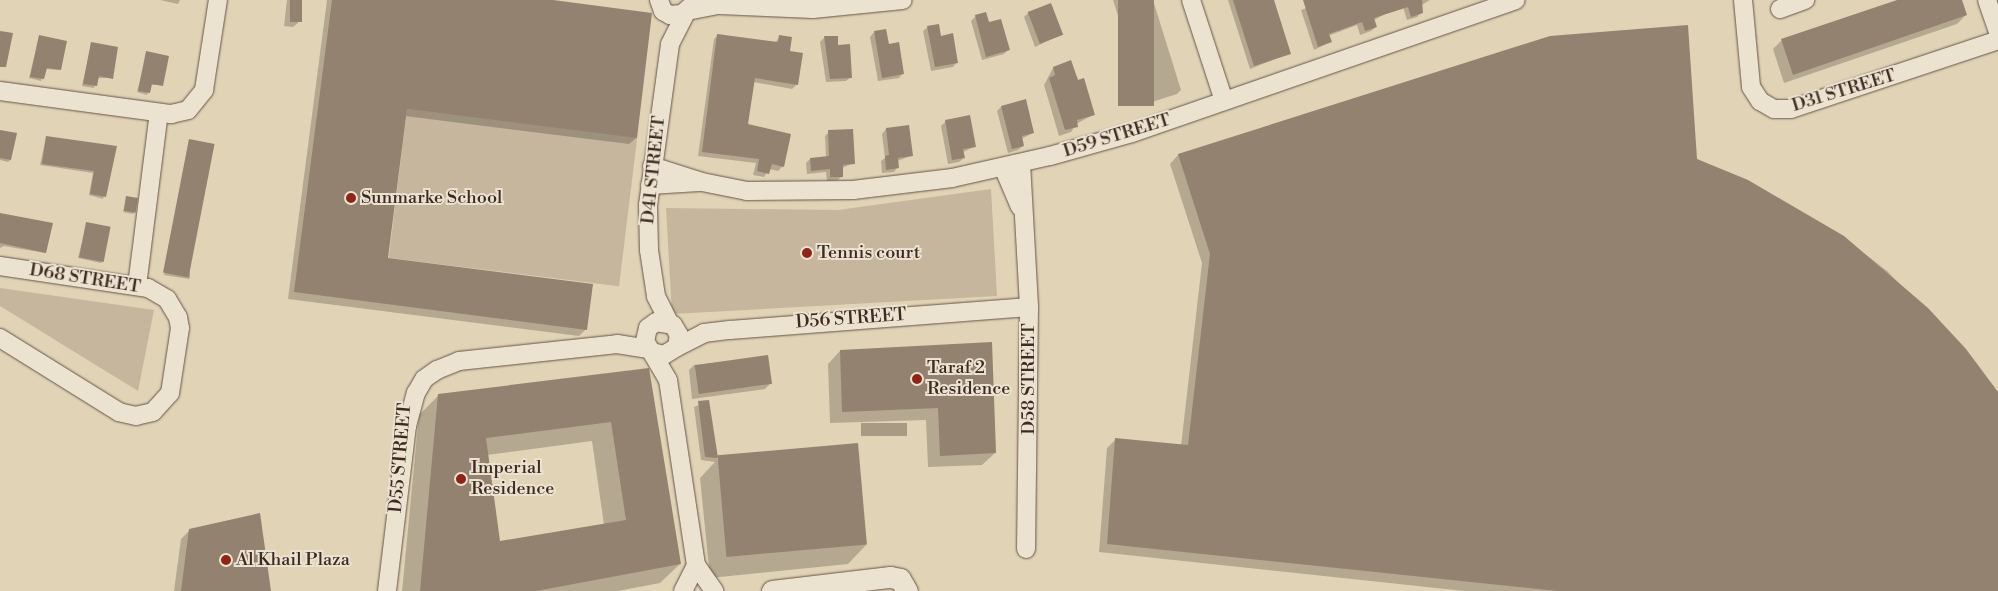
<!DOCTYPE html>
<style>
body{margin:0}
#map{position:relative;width:1998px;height:591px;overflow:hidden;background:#e1d3b6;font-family:"Libre Bodoni",serif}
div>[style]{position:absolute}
.green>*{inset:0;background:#c5b69d;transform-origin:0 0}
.water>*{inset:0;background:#a99a84;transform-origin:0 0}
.shadow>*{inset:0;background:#0003}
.building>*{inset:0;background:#92826f;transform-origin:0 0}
.roads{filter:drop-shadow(0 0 1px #665447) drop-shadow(0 0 1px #665447)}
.minor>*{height:18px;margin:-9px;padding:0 9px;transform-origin:9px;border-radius:9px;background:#ece2d0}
.tertiary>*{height:21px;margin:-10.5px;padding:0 10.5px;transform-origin:10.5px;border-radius:10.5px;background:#ece2d0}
.dots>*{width:14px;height:14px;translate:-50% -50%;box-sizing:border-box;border:2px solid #ece2d0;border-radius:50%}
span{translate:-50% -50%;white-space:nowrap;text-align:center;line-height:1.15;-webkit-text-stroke:4px #ece2d0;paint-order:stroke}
.street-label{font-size:18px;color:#3d2a22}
.poi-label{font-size:18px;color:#3d2a22}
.left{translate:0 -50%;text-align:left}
</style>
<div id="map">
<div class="green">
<div style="left:407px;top:109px;width:232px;height:150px;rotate:7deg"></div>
<div style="clip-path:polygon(991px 189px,997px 296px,672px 314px,666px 208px,838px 210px)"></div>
<div style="clip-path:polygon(0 288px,154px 310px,138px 391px,0 306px)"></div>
</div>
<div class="water">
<div style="left:907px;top:423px;width:13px;height:46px;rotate:90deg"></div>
</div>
<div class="shadow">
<div style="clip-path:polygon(160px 0,180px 0,178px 4px)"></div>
<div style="clip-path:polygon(287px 0,301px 0,298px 23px,293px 27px,284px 26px)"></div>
<div style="clip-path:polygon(327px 0,543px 0,636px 138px,629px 144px,405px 116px,386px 259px,586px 329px,579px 336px,288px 299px)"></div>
<div style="clip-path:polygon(1113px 0,1153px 0,1181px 90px,1177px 94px,1146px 104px)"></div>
<div style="clip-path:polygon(1228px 0,1273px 0,1290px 53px,1250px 69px)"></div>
<div style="clip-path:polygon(1327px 0,1381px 0,1385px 14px,1374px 20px,1376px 27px,1371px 31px,1360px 35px,1357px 25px,1328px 36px,1330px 42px,1314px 50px,1301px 10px)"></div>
<div style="clip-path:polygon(1401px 0,1430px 0,1420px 6px,1421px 13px,1417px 17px,1407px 20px)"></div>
<div style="clip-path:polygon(1901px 0,1961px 0,1966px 15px,1957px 24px,1784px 83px,1773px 49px,1782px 40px)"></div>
<div style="clip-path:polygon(1028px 13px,1062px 34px,1035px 47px,1024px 17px)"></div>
<div style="clip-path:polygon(976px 16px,988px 24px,1008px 50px,1004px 54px,982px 60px,971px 21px)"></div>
<div style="clip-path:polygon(928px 27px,940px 37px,957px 62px,953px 67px,931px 71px,923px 31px)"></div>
<div style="clip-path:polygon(874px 32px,888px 45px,903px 73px,899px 78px,878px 81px,870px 37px)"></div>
<div style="clip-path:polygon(718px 35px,775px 43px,780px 36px,788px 52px,797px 84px,792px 89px,753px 82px,747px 125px,783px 166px,778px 171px,769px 169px,764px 177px,753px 175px,756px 163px,698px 156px,714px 39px)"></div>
<div style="clip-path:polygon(39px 37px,60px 70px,45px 69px,41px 81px,29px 78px)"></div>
<div style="clip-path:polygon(824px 38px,837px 46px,851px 77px,846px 81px,826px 82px,820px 42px)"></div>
<div style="clip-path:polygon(91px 44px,112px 78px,97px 78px,94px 88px,82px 86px)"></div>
<div style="clip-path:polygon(147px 53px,162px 85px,151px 85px,147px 95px,137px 92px)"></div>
<div style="clip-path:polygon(1070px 62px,1093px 115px,1076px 124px,1071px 132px,1059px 136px,1044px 85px,1053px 68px)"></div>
<div style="clip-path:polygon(1001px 107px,1033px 133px,1021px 139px,1023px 146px,1018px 150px,1008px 153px,997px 111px)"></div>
<div style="clip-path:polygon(946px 121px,974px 147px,963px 152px,964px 158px,959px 162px,948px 164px,941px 126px)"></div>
<div style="clip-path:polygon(908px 127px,911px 156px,897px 161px,898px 167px,894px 172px,882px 173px,881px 161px,885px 158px,882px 134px,886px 129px)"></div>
<div style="clip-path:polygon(0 132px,10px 160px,8px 162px,0 160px)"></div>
<div style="clip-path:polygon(829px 132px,853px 163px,842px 168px,842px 176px,838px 180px,827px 181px,826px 172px,807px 174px,806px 163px,810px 159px,826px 158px,825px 136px)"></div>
<div style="clip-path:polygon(46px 137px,116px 147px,103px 199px,89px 195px,93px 173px,40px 165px)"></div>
<div style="clip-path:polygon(189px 140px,190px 277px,189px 279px,164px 275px)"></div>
<div style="clip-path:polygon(1178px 155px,1696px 160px,1843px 237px,1887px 271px,1965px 350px,1998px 399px,1998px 591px,1464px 591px,1099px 552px,1107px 448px,1116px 439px,1181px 446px,1202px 263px,1170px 164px)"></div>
<div style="clip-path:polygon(127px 197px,134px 212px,133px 214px,123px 212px)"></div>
<div style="clip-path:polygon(0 215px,52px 224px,45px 253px,4px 246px,0 248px)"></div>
<div style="clip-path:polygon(87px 223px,103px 261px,101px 263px,78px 258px)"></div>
<div style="clip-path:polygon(991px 344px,995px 453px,982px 465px,928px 467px,926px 420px,830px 423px,828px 364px,840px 351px)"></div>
<div style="clip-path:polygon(767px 357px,770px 384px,765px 389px,692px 399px,689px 370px,694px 365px)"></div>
<div style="clip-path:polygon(evenodd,648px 369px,680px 564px,660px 583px,618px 591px,402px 591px,419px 415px,439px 395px,648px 369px,592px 441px,604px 525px,499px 543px,487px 455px,592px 441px)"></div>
<div style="clip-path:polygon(708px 401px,717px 459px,856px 445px,866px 545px,848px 564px,710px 578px,700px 478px,715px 462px,701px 460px,694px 407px)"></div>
<div style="clip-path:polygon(190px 530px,270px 591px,174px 591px,181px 539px)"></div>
</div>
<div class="building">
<div style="left:290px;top:0;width:12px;height:22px"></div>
<div style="clip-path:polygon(332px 0,553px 0,652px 13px,637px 138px,407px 109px,388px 258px,593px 284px,587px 330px,294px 292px)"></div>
<div style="left:1118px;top:0;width:36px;height:106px"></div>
<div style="clip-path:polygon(1233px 0,1274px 0,1291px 54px,1254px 66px)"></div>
<div style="clip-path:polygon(1303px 0,1422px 0,1423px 13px,1411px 17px,1408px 7px,1374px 18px,1377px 27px,1365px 31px,1362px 22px,1329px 34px,1332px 42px,1318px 47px)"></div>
<div style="clip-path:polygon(1897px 0,1962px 0,1967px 15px,1793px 75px,1781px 39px)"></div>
<div style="left:1051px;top:3px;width:34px;height:25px;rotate:69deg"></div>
<div style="clip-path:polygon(986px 12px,989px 22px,1001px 19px,1010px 50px,986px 57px,975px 15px)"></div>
<div style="clip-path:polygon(939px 24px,941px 36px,953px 33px,958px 63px,935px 67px,927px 26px)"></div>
<div style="clip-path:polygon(1688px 25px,1697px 159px,1748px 180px,1844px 236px,1928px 308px,1966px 349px,1998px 392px,1998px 591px,1558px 591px,1107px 544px,1115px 438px,1188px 445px,1210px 254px,1178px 154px,1550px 36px)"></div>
<div style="clip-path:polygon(886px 29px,889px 44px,899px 42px,904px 74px,882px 78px,874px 31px)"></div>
<div style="clip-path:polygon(0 31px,13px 33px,6px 67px,0 67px)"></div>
<div style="clip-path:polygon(717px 34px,778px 42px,779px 35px,792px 37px,790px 51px,803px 53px,798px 85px,755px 78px,748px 124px,791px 134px,784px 167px,772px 164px,769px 174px,757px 171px,759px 159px,702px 152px)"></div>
<div style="clip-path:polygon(39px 35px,67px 41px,61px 70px,47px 68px,44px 79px,30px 77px)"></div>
<div style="clip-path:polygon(824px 36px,838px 36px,838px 45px,850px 44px,852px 78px,830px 79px)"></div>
<div style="clip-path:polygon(91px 42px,118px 47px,113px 79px,99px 76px,97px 86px,83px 84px)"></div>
<div style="clip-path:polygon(146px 51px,169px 56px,163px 86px,152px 84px,150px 93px,138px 91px)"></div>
<div style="clip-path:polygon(1071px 60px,1078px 80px,1084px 78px,1095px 115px,1077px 120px,1078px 127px,1065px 130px,1049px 78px,1055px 75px,1053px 67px)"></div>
<div style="clip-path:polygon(1026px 99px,1034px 133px,1022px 136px,1024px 146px,1012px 149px,1001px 106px)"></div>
<div style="clip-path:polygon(970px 115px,976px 147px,963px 149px,965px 158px,952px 160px,945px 120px)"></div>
<div style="clip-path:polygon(909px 125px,913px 156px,898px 158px,899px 168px,886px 170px,885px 156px,889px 155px,886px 128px)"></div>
<div style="clip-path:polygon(853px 129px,855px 164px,843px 165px,843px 177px,830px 177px,830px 169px,811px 171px,810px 158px,829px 156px,828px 130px)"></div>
<div style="clip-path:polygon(0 130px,17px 133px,11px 160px,0 158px)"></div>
<div style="clip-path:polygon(46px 136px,117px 146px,106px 197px,90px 194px,94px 171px,42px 164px)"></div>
<div style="left:189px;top:139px;width:26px;height:136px;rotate:11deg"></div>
<div style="left:126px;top:196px;width:12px;height:15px;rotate:9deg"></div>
<div style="clip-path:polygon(0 213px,53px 223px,46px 253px,0 243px)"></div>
<div style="left:86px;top:222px;width:25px;height:36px;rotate:11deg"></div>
<div style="clip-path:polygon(992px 342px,996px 453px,940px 456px,938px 408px,842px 412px,840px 350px)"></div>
<div style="left:768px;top:355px;width:29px;height:74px;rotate:82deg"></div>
<div style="clip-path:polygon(evenodd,649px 368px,681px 564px,536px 591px,420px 591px,438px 394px,649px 368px,611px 422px,626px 520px,500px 541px,486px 438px,611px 422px)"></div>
<div style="clip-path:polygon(709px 400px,718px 458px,705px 457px,698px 401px)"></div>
<div style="left:858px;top:443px;width:102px;height:141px;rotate:85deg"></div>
<div style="clip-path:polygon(260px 513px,271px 591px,181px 591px,189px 529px)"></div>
</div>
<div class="roads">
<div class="minor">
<div style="left:659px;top:0;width:12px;rotate:70deg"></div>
<div style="left:663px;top:11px;width:8px;rotate:30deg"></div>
<div style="left:670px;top:15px;width:12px;rotate:-5deg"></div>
<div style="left:682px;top:14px;width:11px;rotate:-41deg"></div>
<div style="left:1191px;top:0;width:106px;rotate:71.9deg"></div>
<div style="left:1743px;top:0;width:87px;rotate:84.7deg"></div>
<div style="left:1751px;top:87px;width:17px;rotate:57deg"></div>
<div style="left:1760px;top:101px;width:16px;rotate:30deg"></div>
<div style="left:1774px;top:109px;width:17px"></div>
<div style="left:1791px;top:109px;width:218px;rotate:-18.4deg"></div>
<div style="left:1987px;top:0;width:34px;rotate:71deg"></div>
<div style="left:1780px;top:9px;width:27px;rotate:-20deg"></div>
<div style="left:687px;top:11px;width:33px;rotate:-11deg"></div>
<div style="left:719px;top:5px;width:94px;rotate:2.4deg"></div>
<div style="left:813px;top:9px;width:90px;rotate:-5.7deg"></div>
<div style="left:0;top:91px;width:173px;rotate:7.7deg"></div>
<div style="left:171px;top:114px;width:17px;rotate:-13deg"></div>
<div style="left:188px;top:110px;width:26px;rotate:-51deg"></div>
<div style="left:204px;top:90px;width:91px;rotate:-81.2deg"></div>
<div style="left:1021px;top:163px;width:144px;rotate:86.8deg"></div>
<div style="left:1029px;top:307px;width:242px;rotate:90.7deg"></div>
<div style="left:652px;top:166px;width:52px;rotate:17.7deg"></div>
<div style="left:702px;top:182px;width:46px;rotate:11.3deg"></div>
<div style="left:747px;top:191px;width:106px;rotate:-0.5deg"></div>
<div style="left:853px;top:190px;width:100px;rotate:-6.9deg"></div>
<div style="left:952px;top:178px;width:100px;rotate:-12.7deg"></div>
<div style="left:1050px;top:156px;width:85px;rotate:-15.7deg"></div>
<div style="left:1132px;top:133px;width:406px;rotate:-19.1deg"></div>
<div style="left:1003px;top:167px;width:43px;rotate:67deg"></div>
<div style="left:650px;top:185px;width:49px;rotate:-3.5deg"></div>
<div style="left:0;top:266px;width:150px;rotate:8.5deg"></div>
<div style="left:148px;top:288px;width:22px;rotate:30deg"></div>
<div style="left:167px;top:299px;width:21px;rotate:59deg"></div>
<div style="left:178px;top:317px;width:11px;rotate:80deg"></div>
<div style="left:180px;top:328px;width:66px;rotate:98.7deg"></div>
<div style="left:170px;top:393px;width:25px;rotate:132deg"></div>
<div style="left:153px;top:412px;width:17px;rotate:167deg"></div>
<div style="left:136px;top:416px;width:17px;rotate:-167deg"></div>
<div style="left:119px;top:412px;width:140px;rotate:-148.1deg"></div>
<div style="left:137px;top:286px;width:174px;rotate:-82.8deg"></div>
<div style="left:669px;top:322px;width:29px;rotate:-117deg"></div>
<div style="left:656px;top:296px;width:47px;rotate:-98.7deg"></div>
<div style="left:649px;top:250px;width:45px;rotate:-91.3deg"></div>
<div style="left:648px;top:205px;width:162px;rotate:-82.2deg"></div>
<div style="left:670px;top:44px;width:36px;rotate:-63deg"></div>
<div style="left:677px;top:347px;width:30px;rotate:-27deg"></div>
<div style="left:704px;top:333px;width:26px;rotate:-7deg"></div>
<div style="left:730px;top:330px;width:300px;rotate:-4.4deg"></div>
<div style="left:652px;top:352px;width:12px;rotate:14deg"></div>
<div style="left:664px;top:355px;width:15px;rotate:-32deg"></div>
<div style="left:677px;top:347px;width:12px;rotate:-81deg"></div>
<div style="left:679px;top:335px;width:12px;rotate:-121deg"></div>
<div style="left:673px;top:325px;width:17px;rotate:-170deg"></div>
<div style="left:656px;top:322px;width:10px;rotate:143deg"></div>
<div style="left:648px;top:328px;width:13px;rotate:103deg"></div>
<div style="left:645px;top:341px;width:45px;rotate:59.5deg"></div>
<div style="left:668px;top:380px;width:187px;rotate:81.4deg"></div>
<div style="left:696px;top:565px;width:32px;rotate:55deg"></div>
<div style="left:407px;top:426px;width:34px;rotate:-75deg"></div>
<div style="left:416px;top:393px;width:16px;rotate:-60deg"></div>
<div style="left:424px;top:379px;width:16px;rotate:-35deg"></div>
<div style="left:437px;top:370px;width:24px;rotate:-22deg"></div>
<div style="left:459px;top:361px;width:159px;rotate:-6.1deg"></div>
<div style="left:617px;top:344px;width:32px;rotate:9deg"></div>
<div style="left:387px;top:591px;width:166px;rotate:-83.1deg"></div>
<div style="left:407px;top:426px;width:11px;rotate:-100deg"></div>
<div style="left:683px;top:591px;width:29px;rotate:-63deg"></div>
</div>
<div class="tertiary">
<div style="left:772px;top:591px;width:119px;rotate:-6.8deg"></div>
<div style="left:890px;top:577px;width:10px;rotate:11deg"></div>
<div style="left:900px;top:579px;width:14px;rotate:60deg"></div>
</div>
</div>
<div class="dots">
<div style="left:351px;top:198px;background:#8f2418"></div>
<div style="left:807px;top:253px;background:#8f2418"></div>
<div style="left:917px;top:379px;background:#8f2418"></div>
<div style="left:461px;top:479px;background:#8f2418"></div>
<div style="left:226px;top:560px;background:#8f2418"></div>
</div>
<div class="street-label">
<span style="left:1844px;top:91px;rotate:-17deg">D31 STREET</span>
<span style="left:1117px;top:136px;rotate:-17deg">D59 STREET</span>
<span style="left:654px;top:170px;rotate:-84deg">D41 STREET</span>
<span style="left:85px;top:279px;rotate:9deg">D68 STREET</span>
<span style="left:851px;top:319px;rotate:-4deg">D56 STREET</span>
<span style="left:1029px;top:379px;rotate:-90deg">D58 STREET</span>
<span style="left:401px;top:458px;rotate:-85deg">D55 STREET</span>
</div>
<div class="poi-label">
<span class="left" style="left:361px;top:198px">Sunmarke School</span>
<span class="left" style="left:817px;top:253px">Tennis court</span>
<span class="left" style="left:927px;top:379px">Taraf 2<br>Residence</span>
<span class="left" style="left:471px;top:479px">Imperial<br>Residence</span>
<span class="left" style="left:236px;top:560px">Al Khail Plaza</span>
</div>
</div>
